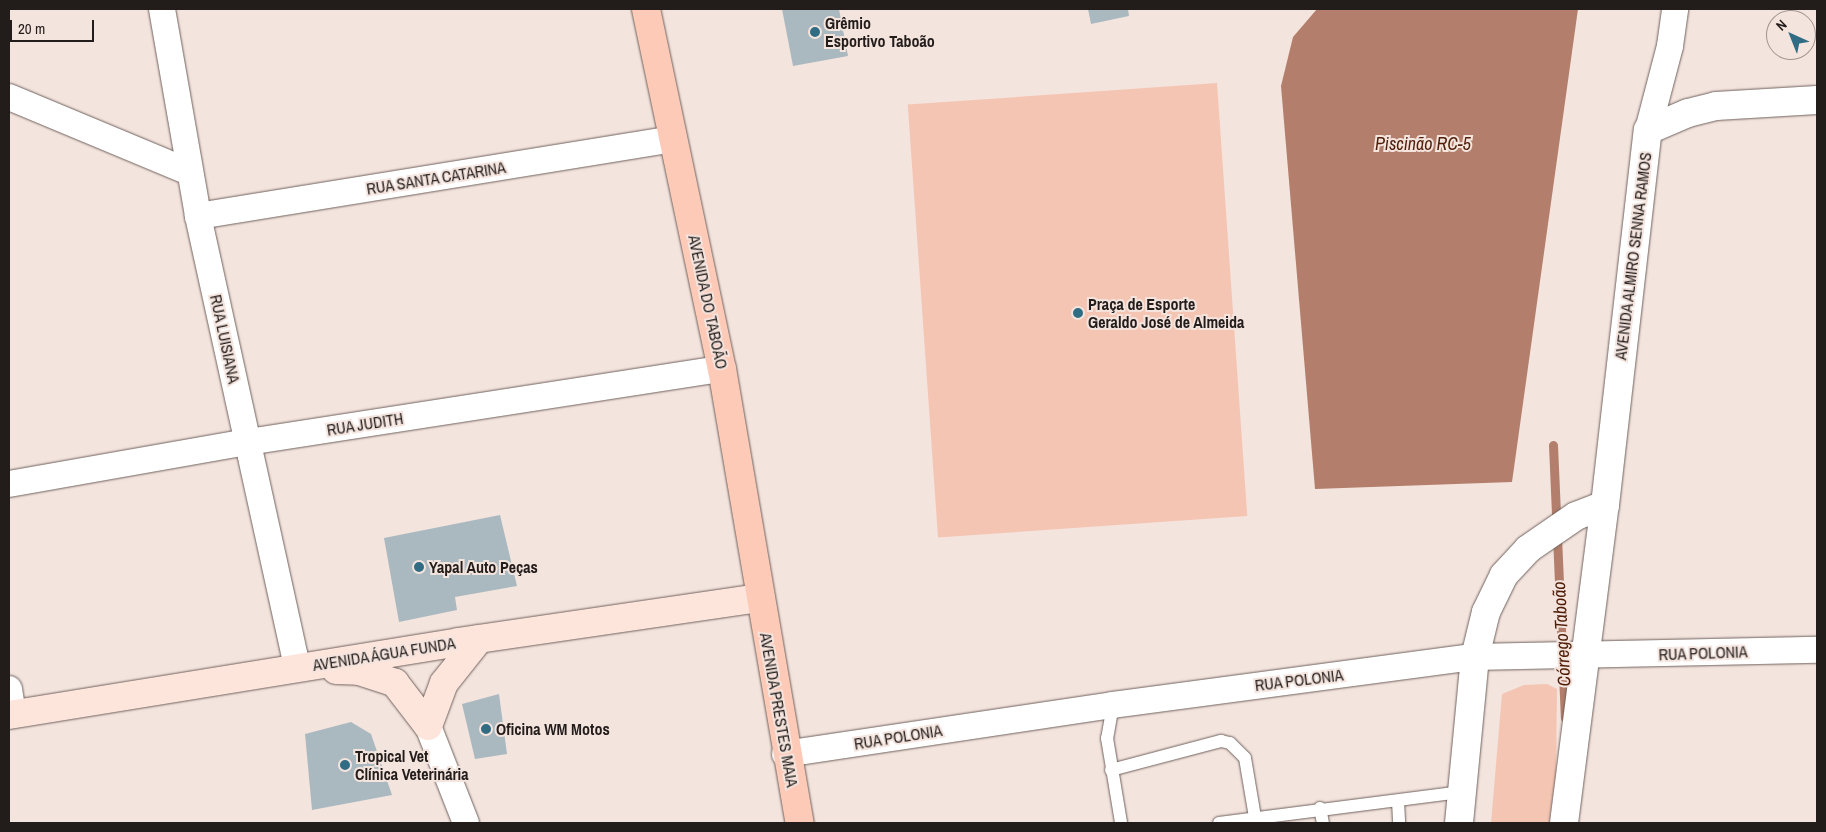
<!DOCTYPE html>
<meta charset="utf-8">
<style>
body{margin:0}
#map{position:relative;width:1826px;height:832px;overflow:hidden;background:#f4e4de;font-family:"Archivo Narrow",sans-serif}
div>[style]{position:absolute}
.green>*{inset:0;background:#f5c5b4;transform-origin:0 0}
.water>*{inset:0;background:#b37e6b}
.stream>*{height:9px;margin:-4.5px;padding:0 4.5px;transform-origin:4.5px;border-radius:4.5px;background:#b37e6b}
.building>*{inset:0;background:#aab9c0}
.roads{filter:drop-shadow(0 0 1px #6f625d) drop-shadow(0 0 1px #6f625d)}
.service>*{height:12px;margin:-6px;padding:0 6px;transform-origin:6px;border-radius:6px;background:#fff}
.minor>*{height:26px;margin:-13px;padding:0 13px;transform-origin:13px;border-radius:13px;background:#fff}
.tertiary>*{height:28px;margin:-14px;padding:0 14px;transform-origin:14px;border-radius:14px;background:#fff}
.secondary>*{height:28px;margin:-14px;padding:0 14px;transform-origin:14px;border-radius:14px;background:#fee5dc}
.primary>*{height:28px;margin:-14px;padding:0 14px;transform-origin:14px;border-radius:14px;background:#fdcab8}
.dots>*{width:14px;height:14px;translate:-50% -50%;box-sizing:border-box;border:2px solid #f4e4de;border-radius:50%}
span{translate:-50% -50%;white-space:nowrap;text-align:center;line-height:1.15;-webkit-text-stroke:4px #f4e4de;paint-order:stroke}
.poi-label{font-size:16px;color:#221c1a;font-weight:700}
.left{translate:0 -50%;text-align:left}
.street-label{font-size:16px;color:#221c1a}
.water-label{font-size:18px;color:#4f1d08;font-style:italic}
.frame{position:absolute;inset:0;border:10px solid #221c1a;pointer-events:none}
.north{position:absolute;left:1766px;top:10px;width:50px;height:50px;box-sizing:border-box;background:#f4e4de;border:1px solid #a09490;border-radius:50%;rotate:316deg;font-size:14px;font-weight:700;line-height:20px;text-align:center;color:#221c1a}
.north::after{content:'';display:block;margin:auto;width:18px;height:22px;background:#306c84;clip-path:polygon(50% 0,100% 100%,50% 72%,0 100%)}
.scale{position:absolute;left:10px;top:20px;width:84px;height:22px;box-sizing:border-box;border:2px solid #221c1a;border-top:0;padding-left:6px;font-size:15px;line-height:18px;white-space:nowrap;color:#221c1a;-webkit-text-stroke:4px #f4e4de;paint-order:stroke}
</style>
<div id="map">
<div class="green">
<div style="left:1217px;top:83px;width:434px;height:310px;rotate:86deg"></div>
<div style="clip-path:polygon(1547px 684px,1557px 689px,1556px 775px,1549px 823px,1491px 823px,1502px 694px,1524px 685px)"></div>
</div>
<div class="water">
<div style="clip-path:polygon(1317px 9px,1578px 9px,1512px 482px,1315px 489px,1281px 86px,1293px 37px)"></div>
</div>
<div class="stream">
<div style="left:1553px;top:445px;width:273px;rotate:87.5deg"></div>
</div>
<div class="building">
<div style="clip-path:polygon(782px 9px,839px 9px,848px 56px,793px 66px)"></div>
<div style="clip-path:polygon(1088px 9px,1128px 9px,1129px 16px,1091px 24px)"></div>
<div style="clip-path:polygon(500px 515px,517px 586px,455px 597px,457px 610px,399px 622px,384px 538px)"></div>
<div style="clip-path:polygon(499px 694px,507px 754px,475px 759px,462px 704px)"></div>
<div style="clip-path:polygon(351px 722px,371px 734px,392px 795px,312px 810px,305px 734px)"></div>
</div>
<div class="roads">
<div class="service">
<div style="left:1113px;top:705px;width:34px;rotate:100deg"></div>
<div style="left:1107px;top:738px;width:86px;rotate:80.6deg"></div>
<div style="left:1111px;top:770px;width:114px;rotate:-14.8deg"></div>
<div style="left:1221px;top:741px;width:9px;rotate:13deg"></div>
<div style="left:1230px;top:743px;width:21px;rotate:45deg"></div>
<div style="left:1245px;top:758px;width:60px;rotate:80.4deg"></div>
<div style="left:1398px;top:801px;width:22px;rotate:87deg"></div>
<div style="left:1320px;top:808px;width:15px;rotate:79deg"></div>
<div style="left:1219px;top:823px;width:245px;rotate:-7.3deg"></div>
</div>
<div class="minor">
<div style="left:162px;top:9px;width:210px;rotate:80.1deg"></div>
<div style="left:198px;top:216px;width:462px;rotate:77.6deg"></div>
<div style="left:9px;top:97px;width:195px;rotate:22.6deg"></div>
<div style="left:1648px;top:130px;width:87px;rotate:-75.3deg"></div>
<div style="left:1670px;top:46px;width:37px;rotate:-82deg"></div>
<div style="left:198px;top:216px;width:482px;rotate:-9.2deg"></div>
<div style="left:9px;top:484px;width:243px;rotate:-10deg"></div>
<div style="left:248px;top:442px;width:480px;rotate:-8.8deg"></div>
<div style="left:9px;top:689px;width:26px;rotate:81deg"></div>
<div style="left:428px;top:726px;width:104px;rotate:68.6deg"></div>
<div style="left:785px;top:754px;width:332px;rotate:-8.5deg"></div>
<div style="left:1113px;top:705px;width:365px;rotate:-7.6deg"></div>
<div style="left:1475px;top:657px;width:342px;rotate:-1.2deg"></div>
</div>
<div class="tertiary">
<div style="left:1459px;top:823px;width:167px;rotate:-84.5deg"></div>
<div style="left:1475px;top:657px;width:46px;rotate:-76.3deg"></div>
<div style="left:1486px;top:612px;width:41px;rotate:-64.1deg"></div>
<div style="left:1504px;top:575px;width:35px;rotate:-47deg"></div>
<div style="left:1528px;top:549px;width:58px;rotate:-34.5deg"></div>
<div style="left:1576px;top:516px;width:31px;rotate:-21deg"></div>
<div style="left:1564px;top:823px;width:321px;rotate:-82.7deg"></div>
<div style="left:1605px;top:505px;width:377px;rotate:-83.5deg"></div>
<div style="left:1648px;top:130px;width:43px;rotate:-23deg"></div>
<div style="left:1688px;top:113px;width:29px;rotate:-14deg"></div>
<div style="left:1716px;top:106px;width:101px;rotate:-3.4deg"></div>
</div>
<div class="secondary">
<div style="left:336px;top:670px;width:23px;rotate:2deg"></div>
<div style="left:359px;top:671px;width:38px;rotate:18deg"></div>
<div style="left:395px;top:683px;width:54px;rotate:52.5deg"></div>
<div style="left:9px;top:715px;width:455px;rotate:-9.2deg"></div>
<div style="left:458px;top:642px;width:305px;rotate:-8.3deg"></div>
<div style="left:428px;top:726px;width:46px;rotate:-69.6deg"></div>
<div style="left:444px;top:683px;width:56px;rotate:-51.5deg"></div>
</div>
<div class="primary">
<div style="left:646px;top:9px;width:368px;rotate:78.1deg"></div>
<div style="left:722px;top:369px;width:461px;rotate:80.3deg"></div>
</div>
</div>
<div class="dots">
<div style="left:815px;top:32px;background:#306c84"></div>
<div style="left:1078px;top:313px;background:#306c84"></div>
<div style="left:419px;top:567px;background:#306c84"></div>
<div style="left:486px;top:729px;background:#306c84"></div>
<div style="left:345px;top:765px;background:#306c84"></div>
</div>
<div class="poi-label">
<span class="left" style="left:825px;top:32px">Grêmio<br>Esportivo Taboão</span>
<span class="left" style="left:1088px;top:313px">Praça de Esporte<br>Geraldo José de Almeida</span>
<span class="left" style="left:429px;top:567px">Yapal Auto Peças</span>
<span class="left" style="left:496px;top:729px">Oficina WM Motos</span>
<span class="left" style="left:355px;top:765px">Tropical Vet<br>Clínica Veterinária</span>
</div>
<div class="street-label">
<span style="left:436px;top:178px;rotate:-9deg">RUA SANTA CATARINA</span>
<span style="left:1633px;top:256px;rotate:-83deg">AVENIDA ALMIRO SENNA RAMOS</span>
<span style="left:708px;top:302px;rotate:78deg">AVENIDA DO TABOÃO</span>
<span style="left:225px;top:339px;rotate:78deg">RUA LUISIANA</span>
<span style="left:365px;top:424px;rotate:-9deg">RUA JUDITH</span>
<span style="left:1703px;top:653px;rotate:-2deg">RUA POLONIA</span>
<span style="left:384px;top:654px;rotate:-9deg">AVENIDA ÁGUA FUNDA</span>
<span style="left:1299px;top:680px;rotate:-7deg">RUA POLONIA</span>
<span style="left:779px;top:710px;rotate:80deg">AVENIDA PRESTES MAIA</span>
<span style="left:898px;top:737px;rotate:-9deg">RUA POLONIA</span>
</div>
<div class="water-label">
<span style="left:1423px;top:144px">Piscinão RC-5</span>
<span style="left:1562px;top:634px;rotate:-93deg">Córrego Taboão</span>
</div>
<div class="frame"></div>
<div class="north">N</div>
<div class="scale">20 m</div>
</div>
